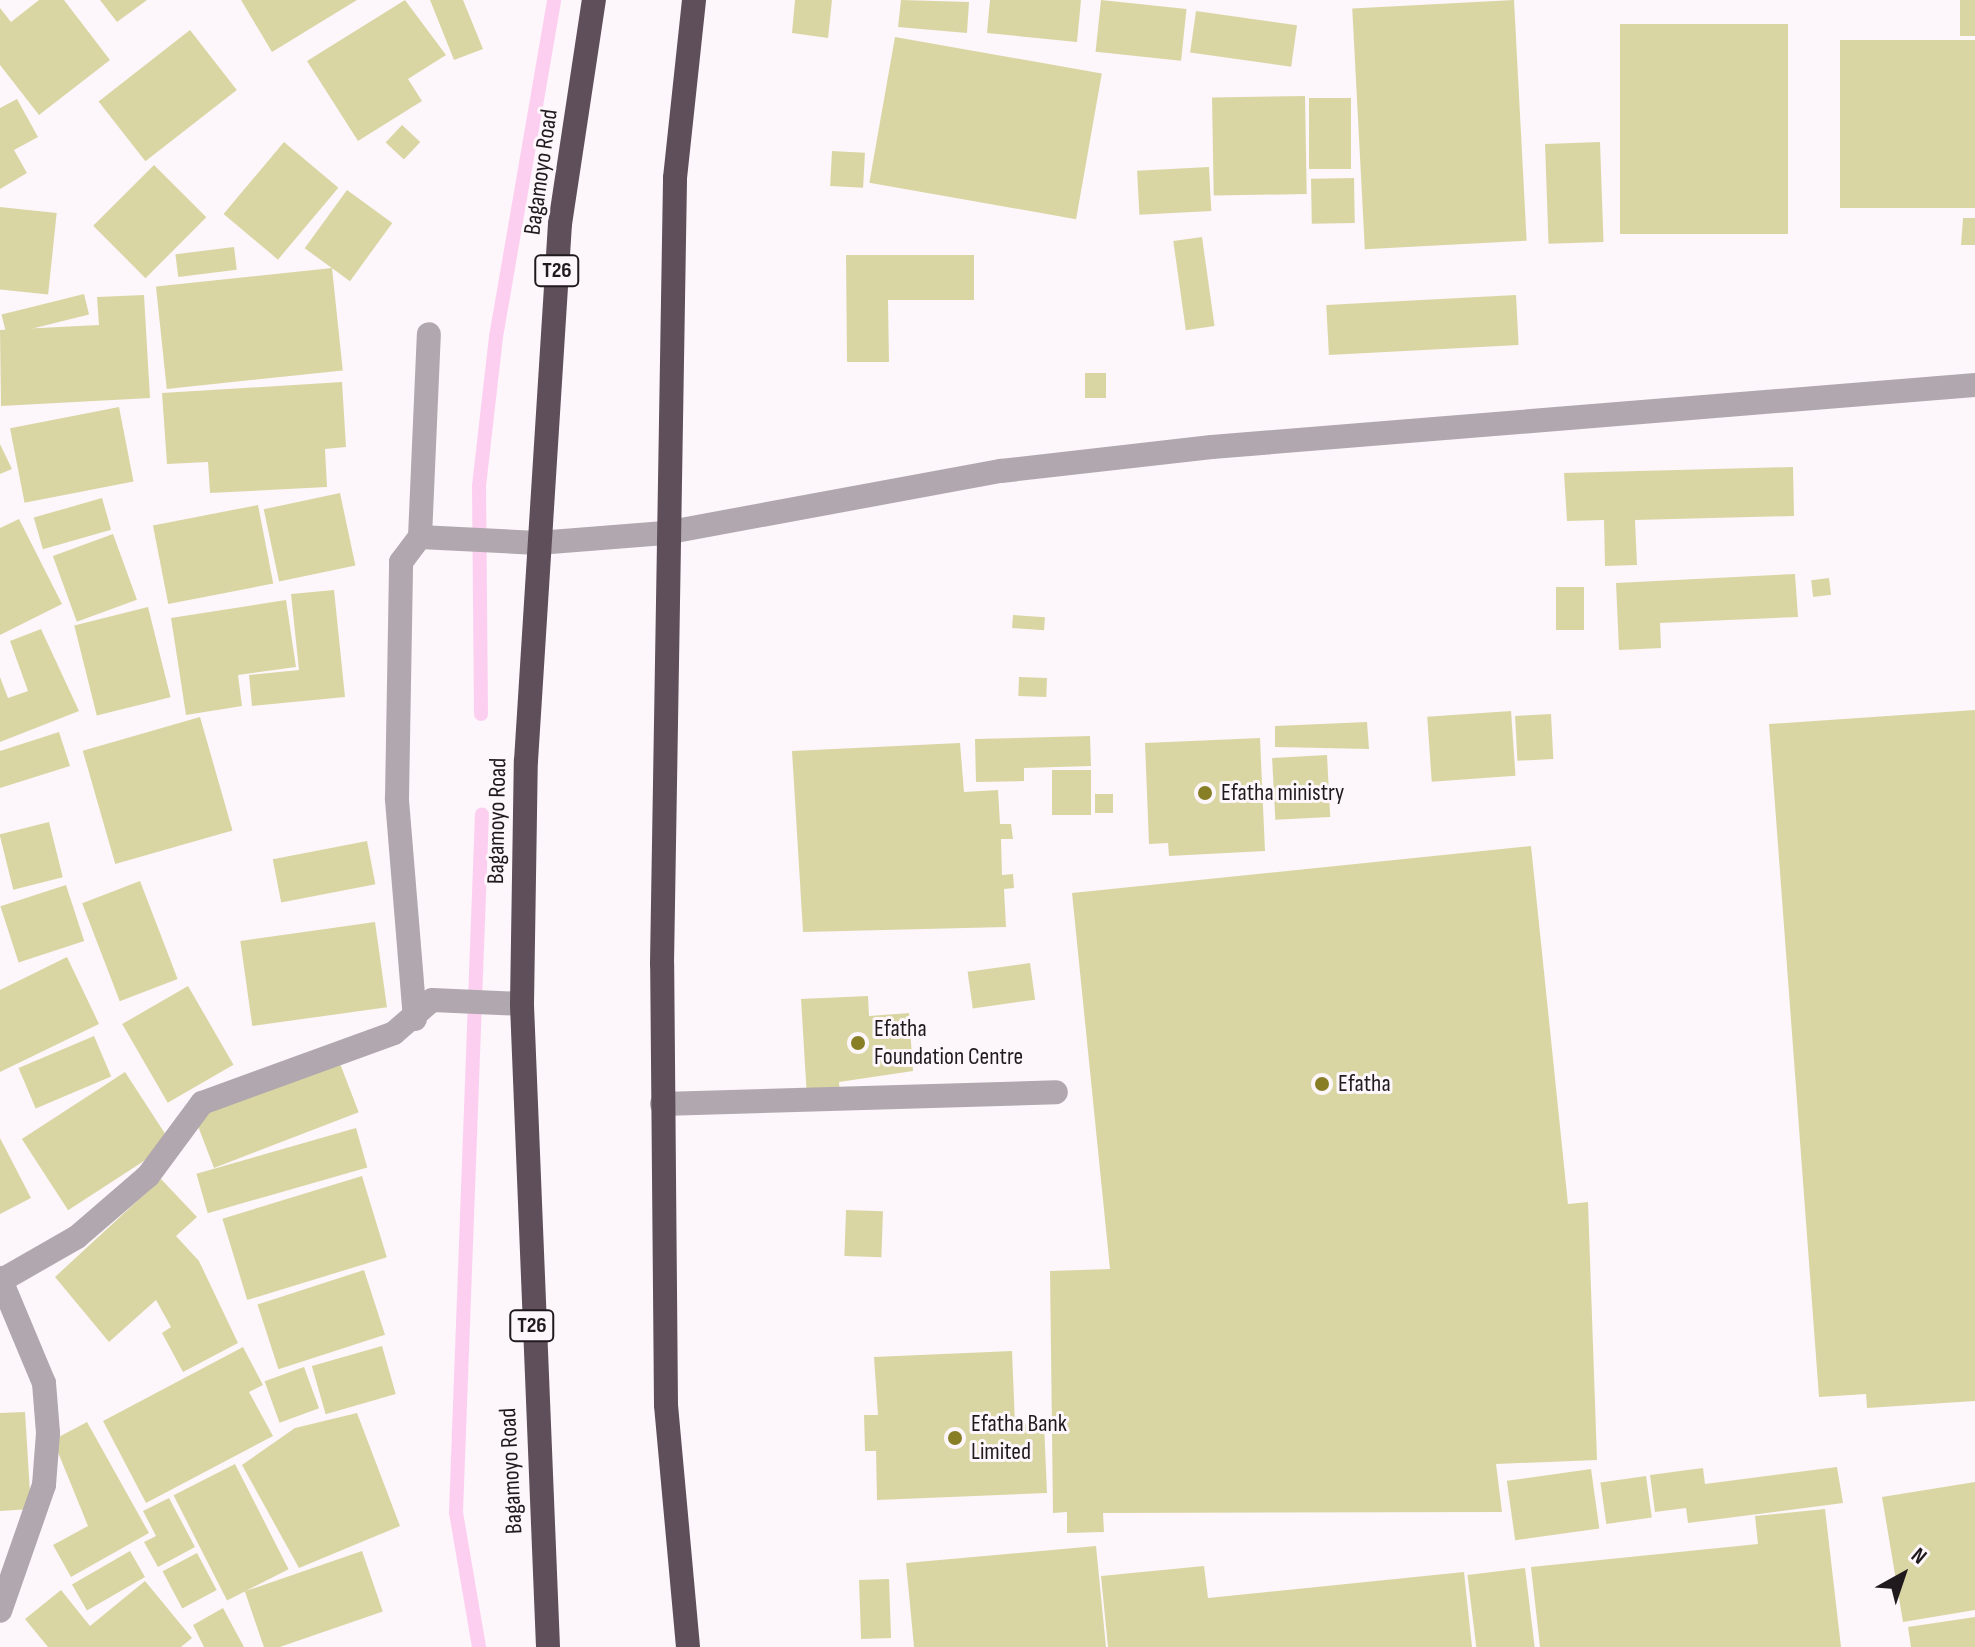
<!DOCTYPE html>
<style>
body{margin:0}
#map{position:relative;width:1975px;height:1647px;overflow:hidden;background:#fdf6fb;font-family:"Sofia Sans Condensed",sans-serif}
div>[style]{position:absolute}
.stream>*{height:14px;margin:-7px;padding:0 7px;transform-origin:7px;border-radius:7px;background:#fccff0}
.building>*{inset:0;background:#dad6a4;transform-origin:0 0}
.minor>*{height:24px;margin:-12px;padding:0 12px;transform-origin:12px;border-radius:12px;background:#b0a8ae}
.highway>*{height:24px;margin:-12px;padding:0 12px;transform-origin:12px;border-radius:12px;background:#5e4f5a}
.dots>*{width:22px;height:22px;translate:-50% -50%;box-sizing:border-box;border:4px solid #fdf6fb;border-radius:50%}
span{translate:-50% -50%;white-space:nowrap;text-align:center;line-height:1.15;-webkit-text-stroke:6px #fdf6fb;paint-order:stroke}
.shield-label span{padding:2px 6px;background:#fdf6fb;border:2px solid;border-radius:6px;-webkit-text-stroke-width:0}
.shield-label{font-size:22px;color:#201a1e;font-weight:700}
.street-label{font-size:24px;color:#201a1e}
.poi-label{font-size:24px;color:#201a1e}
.left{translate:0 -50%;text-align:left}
.north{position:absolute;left:1863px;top:1535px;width:80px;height:80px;-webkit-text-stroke:6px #fdf6fb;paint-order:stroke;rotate:40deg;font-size:22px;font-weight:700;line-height:32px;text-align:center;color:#201a1e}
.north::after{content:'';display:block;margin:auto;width:28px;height:36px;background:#201a1e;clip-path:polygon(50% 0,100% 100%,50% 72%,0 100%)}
</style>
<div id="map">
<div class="stream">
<div style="left:481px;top:714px;width:228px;rotate:-90.5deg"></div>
<div style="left:479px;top:486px;width:150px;rotate:-83.5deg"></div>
<div style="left:496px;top:337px;width:342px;rotate:-80.2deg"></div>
<div style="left:479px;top:1647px;width:137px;rotate:-99.7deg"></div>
<div style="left:456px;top:1512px;width:698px;rotate:-87.87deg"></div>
</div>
<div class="building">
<div style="clip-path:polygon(39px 0,64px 0,110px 60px,39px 115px,0 65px,0 8px,11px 22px)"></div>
<div style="clip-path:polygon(100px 0,147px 0,117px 22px)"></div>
<div style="clip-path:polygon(241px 0,357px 0,272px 52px)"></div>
<div style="clip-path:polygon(405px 0,446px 55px,408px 79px,422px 101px,358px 141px,307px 61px)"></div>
<div style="clip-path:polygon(430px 0,463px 0,483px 49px,454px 60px)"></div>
<div style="clip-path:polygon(795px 0,832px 0,828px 38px,792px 33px)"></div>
<div style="clip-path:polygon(901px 0,969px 2px,967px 33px,898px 27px)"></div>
<div style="clip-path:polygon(990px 0,1081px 0,1077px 42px,987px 33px)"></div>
<div style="left:1101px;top:0;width:86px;height:52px;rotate:6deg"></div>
<div style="left:1514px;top:0;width:241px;height:162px;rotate:87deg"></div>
<div style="left:1960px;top:0;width:15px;height:36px"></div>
<div style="left:1196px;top:11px;width:102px;height:42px;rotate:8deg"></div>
<div style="left:1620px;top:24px;width:168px;height:210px"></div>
<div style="left:190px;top:30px;width:76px;height:116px;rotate:52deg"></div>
<div style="left:895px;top:37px;width:210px;height:148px;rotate:10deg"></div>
<div style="left:1840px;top:40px;width:135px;height:168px"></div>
<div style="left:1305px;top:96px;width:98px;height:93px;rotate:89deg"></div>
<div style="left:1309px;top:98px;width:42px;height:71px"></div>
<div style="clip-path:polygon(17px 99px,38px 137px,14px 150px,27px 173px,0 189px,0 108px)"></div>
<div style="left:402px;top:125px;width:25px;height:24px;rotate:43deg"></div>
<div style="left:284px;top:142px;width:71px;height:94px;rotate:40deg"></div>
<div style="left:1600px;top:142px;width:100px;height:55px;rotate:88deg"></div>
<div style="left:832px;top:151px;width:33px;height:35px;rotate:3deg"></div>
<div style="left:154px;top:165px;width:74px;height:86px;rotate:45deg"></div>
<div style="left:1209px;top:167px;width:44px;height:72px;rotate:87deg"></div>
<div style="left:1354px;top:178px;width:45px;height:43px;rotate:89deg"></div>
<div style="left:347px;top:190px;width:56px;height:72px;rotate:36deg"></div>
<div style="left:0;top:207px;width:57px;height:82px;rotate:6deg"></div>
<div style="clip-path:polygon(1963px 218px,1975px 218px,1975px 245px,1961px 245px)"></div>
<div style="left:1202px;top:237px;width:90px;height:29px;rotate:82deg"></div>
<div style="left:234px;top:247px;width:23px;height:59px;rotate:83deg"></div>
<div style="clip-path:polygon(846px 255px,974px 255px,974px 300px,888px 300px,889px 362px,847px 362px)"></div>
<div style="left:332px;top:268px;width:103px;height:177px;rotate:84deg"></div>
<div style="left:84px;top:294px;width:21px;height:85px;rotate:76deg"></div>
<div style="clip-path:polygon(144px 295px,150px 398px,1px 406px,0 330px,99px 325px,97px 297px)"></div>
<div style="left:1516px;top:295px;width:50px;height:190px;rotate:87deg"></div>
<div style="left:1085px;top:373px;width:21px;height:25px"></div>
<div style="clip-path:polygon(342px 382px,346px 447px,325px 449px,327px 487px,210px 493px,208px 462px,167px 464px,162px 393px)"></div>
<div style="left:119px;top:407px;width:76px;height:111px;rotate:79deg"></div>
<div style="clip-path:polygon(0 444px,12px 469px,0 474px)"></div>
<div style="clip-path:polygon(1793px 467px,1794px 516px,1635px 520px,1637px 565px,1605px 566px,1604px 520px,1567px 521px,1564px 473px)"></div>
<div style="left:340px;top:493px;width:74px;height:78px;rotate:78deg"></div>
<div style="left:102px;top:498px;width:33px;height:71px;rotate:74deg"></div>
<div style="left:258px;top:505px;width:80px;height:107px;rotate:79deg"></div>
<div style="clip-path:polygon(19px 519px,62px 604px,0 635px,0 528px)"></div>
<div style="left:113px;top:534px;width:70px;height:64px;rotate:70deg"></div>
<div style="clip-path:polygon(1795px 574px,1798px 617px,1660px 623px,1661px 648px,1619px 650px,1616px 583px)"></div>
<div style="left:1829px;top:578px;width:17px;height:18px;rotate:83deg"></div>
<div style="left:1556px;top:587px;width:28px;height:43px"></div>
<div style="clip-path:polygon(334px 590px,345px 697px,252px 706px,249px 675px,299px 670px,291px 594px)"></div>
<div style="clip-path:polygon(286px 600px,296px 667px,238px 675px,242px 706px,186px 715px,171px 618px)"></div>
<div style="left:148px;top:607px;width:93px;height:76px;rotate:76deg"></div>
<div style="left:1013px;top:615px;width:32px;height:13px;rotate:4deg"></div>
<div style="clip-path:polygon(41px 629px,79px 711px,0 742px,0 677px,8px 698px,28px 691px,10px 641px)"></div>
<div style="left:1019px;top:677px;width:28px;height:19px;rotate:2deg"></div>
<div style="clip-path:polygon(1975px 710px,1975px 1401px,1867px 1408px,1866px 1394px,1819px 1397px,1769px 724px)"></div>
<div style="left:1511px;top:711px;width:65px;height:84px;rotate:86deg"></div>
<div style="left:1551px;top:714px;width:45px;height:36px;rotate:87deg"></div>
<div style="left:200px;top:717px;width:118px;height:122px;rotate:74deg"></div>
<div style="clip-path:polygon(1367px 722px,1369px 749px,1275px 747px,1275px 726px)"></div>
<div style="clip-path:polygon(59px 732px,70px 766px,0 788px,0 751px)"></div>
<div style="clip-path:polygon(1090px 736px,1091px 766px,1024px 768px,1024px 781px,976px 782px,975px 739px)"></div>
<div style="clip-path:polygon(1260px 738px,1265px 851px,1169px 856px,1168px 843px,1149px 844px,1145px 743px)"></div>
<div style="clip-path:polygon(960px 743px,964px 792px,998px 790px,1000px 824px,1011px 824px,1013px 839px,1001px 839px,1002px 875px,1013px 874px,1014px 888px,1004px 889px,1006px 927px,803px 932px,792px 751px)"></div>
<div style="left:1327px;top:755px;width:62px;height:55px;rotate:87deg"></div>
<div style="left:1052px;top:770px;width:39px;height:45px"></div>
<div style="left:1113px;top:794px;width:19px;height:18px;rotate:90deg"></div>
<div style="left:49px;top:822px;width:57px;height:51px;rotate:76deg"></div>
<div style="left:367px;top:841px;width:44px;height:96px;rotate:79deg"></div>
<div style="clip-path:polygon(1531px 846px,1568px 1204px,1588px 1202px,1597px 1460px,1496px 1464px,1502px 1512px,1103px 1513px,1104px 1532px,1067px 1533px,1067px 1512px,1053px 1513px,1050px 1271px,1110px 1269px,1072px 893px)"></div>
<div style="left:140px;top:881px;width:105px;height:62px;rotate:69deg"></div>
<div style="left:66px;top:885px;width:59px;height:69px;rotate:72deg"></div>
<div style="left:375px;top:922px;width:86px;height:136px;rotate:82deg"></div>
<div style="clip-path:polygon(67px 957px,99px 1024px,0 1072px,0 990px)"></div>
<div style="left:1030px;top:963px;width:37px;height:63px;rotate:82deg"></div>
<div style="left:188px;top:986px;width:91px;height:76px;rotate:60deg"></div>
<div style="clip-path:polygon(868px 996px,869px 1016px,909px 1013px,913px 1071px,839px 1082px,840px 1096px,807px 1098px,801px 999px)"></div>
<div style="left:94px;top:1036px;width:44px;height:82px;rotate:67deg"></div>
<div style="left:339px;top:1061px;width:55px;height:155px;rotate:69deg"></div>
<div style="left:125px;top:1072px;width:85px;height:123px;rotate:57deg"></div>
<div style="left:356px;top:1128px;width:41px;height:166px;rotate:74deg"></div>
<div style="clip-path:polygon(0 1138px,31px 1198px,0 1214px)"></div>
<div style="left:362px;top:1176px;width:85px;height:146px;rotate:73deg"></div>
<div style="clip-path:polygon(161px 1179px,197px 1217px,176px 1236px,199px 1261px,238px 1343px,183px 1372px,162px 1333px,171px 1327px,156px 1300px,109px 1342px,55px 1277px)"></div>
<div style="left:846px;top:1210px;width:37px;height:46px;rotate:2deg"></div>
<div style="left:364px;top:1270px;width:68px;height:112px;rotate:72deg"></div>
<div style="left:382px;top:1346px;width:50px;height:73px;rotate:74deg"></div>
<div style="clip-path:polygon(243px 1347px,263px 1385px,249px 1392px,273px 1436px,146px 1503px,103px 1421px)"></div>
<div style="clip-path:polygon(1012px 1351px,1015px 1424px,1044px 1423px,1047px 1493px,877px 1500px,876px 1451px,865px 1451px,864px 1415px,878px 1415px,874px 1357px)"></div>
<div style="left:304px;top:1367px;width:44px;height:42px;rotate:70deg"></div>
<div style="clip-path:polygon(25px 1412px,31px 1509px,0 1511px,0 1413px)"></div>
<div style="clip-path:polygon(357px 1413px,400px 1526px,299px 1568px,242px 1465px,295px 1428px)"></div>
<div style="clip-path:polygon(87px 1422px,149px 1533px,71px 1577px,53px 1545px,88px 1526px,53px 1440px)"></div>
<div style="left:235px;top:1464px;width:118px;height:69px;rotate:63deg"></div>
<div style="clip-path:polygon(1837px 1467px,1843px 1503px,1688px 1523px,1686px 1508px,1655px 1512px,1650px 1475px,1703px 1468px,1705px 1484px)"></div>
<div style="left:1591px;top:1469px;width:60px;height:85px;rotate:82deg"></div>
<div style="left:1646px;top:1476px;width:42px;height:46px;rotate:82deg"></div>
<div style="clip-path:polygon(1975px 1482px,1975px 1610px,1903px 1622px,1882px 1497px)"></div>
<div style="clip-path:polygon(169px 1498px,195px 1547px,158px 1567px,144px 1542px,156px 1536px,143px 1511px)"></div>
<div style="clip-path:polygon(1825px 1509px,1841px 1647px,1540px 1647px,1531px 1567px,1758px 1544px,1755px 1516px)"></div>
<div style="clip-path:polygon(1096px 1546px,1106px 1647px,914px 1647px,906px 1563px)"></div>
<div style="left:130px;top:1551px;width:30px;height:67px;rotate:60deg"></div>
<div style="left:362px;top:1551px;width:64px;height:124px;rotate:71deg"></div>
<div style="left:197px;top:1553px;width:42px;height:39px;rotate:62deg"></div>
<div style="clip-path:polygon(1204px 1566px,1208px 1598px,1464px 1572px,1472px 1647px,1108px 1647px,1101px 1576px)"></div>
<div style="left:1525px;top:1568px;width:80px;height:58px;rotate:83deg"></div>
<div style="left:889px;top:1579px;width:59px;height:30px;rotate:88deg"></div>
<div style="clip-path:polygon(145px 1581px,192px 1638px,181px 1647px,48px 1647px,25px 1619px,61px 1590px,90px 1626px)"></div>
<div style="clip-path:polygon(223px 1608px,244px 1647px,204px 1647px,193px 1625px)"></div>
<div style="clip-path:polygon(1975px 1617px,1975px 1647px,1911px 1647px,1908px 1627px)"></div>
</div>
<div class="minor">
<div style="left:420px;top:537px;width:203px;rotate:-87.5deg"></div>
<div style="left:415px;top:1019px;width:222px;rotate:-94.7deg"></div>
<div style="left:397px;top:798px;width:236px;rotate:-89deg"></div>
<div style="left:401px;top:562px;width:31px;rotate:-53deg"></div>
<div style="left:420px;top:537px;width:118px;rotate:2.9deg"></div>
<div style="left:538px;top:543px;width:127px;rotate:-4.5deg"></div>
<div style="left:665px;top:533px;width:342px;rotate:-10.5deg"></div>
<div style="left:1001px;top:471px;width:212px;rotate:-6.5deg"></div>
<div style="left:1212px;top:447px;width:766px;rotate:-4.65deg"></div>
<div style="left:662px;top:1104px;width:394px;rotate:-1.7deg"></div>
<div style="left:0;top:1278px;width:114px;rotate:67.3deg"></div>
<div style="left:44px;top:1383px;width:50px;rotate:85.4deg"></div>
<div style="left:48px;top:1433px;width:52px;rotate:94.4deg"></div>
<div style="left:44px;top:1485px;width:133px;rotate:109.2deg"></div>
<div style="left:2px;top:1280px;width:86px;rotate:-29.8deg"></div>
<div style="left:77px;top:1237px;width:94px;rotate:-40.7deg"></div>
<div style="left:148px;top:1176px;width:91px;rotate:-53.5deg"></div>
<div style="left:202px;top:1103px;width:204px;rotate:-20deg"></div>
<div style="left:394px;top:1033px;width:50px;rotate:-41deg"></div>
<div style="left:432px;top:1000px;width:90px;rotate:2.5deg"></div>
</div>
<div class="highway">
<div style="left:548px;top:1647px;width:644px;rotate:-92.32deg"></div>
<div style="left:522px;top:1004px;width:243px;rotate:-89.1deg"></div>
<div style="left:526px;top:761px;width:538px;rotate:-86.38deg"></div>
<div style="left:560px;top:224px;width:227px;rotate:-81.4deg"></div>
<div style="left:688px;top:1647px;width:243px;rotate:-95.2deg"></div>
<div style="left:666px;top:1405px;width:441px;rotate:-90.5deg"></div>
<div style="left:662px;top:964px;width:786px;rotate:-89.05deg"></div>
<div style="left:675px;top:178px;width:179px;rotate:-83.9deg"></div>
</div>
<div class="dots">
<div style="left:1205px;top:793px;background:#877e25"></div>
<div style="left:858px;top:1043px;background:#877e25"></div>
<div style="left:1322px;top:1084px;background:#877e25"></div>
<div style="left:955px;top:1438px;background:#877e25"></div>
</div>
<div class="shield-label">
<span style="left:557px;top:271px">T26</span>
<span style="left:532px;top:1326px">T26</span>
</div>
<div class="street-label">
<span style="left:541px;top:172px;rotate:-82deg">Bagamoyo Road</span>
<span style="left:497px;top:821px;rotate:-89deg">Bagamoyo Road</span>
<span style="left:511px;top:1471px;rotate:-93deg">Bagamoyo Road</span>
</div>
<div class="poi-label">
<span class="left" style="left:1221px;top:793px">Efatha ministry</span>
<span class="left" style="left:874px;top:1043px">Efatha<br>Foundation Centre</span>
<span class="left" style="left:1338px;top:1084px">Efatha</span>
<span class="left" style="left:971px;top:1438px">Efatha Bank<br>Limited</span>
</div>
<div class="north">N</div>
</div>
